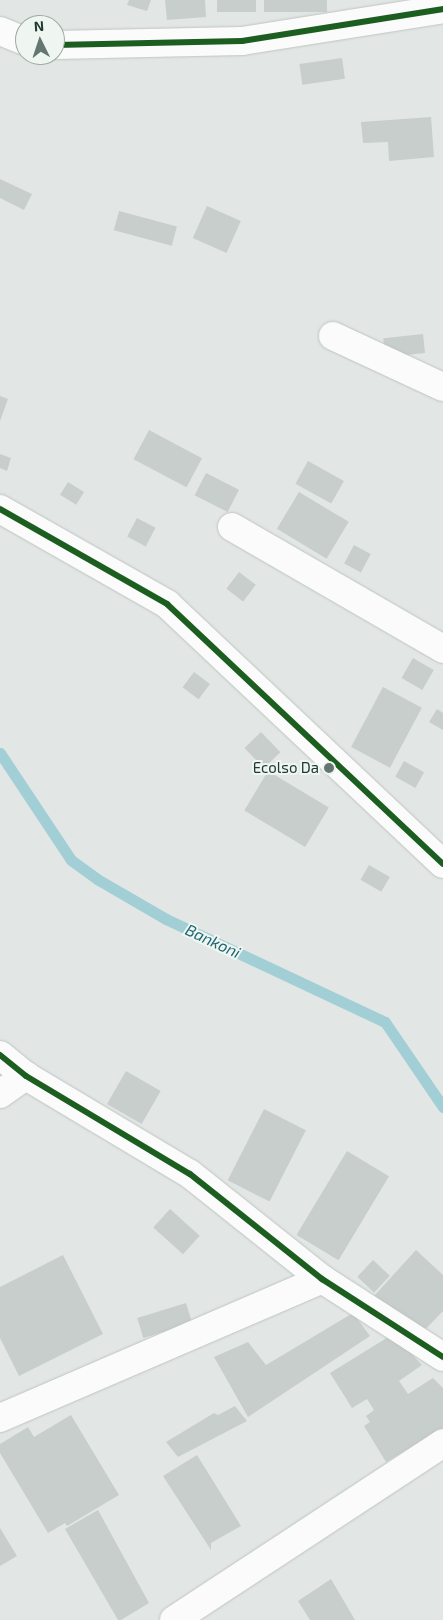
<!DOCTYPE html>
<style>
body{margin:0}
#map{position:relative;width:443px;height:1620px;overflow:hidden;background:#e2e7e5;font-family:"Exo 2",sans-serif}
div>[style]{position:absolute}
.stream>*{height:11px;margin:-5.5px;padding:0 5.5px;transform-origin:5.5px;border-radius:5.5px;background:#a2ced5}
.building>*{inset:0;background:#c8cecb;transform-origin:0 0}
.roads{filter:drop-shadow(0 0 1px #bfc4c2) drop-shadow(0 0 1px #bfc4c2)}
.minor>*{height:28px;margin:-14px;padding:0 14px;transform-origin:14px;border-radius:14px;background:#fbfbfb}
.cycleway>*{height:6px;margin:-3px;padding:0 3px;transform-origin:3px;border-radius:3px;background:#1b5e20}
.dots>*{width:14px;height:14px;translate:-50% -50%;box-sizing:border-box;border:2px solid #eff6f2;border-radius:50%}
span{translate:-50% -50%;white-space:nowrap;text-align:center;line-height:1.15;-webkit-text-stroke:4px #eff6f2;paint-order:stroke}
.poi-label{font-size:15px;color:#203932}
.right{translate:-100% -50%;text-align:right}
.water-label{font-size:16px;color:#1d6572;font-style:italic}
.north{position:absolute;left:15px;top:15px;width:50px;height:50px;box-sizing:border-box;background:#eff6f2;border:1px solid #9caaa5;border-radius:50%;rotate:356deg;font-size:14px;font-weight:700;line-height:20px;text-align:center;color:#203932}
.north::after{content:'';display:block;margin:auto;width:18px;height:22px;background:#647671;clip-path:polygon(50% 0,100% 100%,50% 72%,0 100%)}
</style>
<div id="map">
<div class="stream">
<div style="left:0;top:753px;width:128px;rotate:56.4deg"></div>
<div style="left:71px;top:860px;width:32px;rotate:36deg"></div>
<div style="left:97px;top:879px;width:80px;rotate:30.1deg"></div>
<div style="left:166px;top:919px;width:242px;rotate:25.2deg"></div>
<div style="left:385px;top:1022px;width:103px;rotate:55.7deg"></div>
</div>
<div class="building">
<div style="clip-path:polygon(129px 0,151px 0,147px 11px,127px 5px)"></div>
<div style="clip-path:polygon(165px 0,205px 0,206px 17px,167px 20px)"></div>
<div style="left:217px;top:0;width:39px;height:12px"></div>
<div style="left:264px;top:0;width:63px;height:12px"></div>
<div style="left:342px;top:58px;width:21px;height:43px;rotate:82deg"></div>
<div style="clip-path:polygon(431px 117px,434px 157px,389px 161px,388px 142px,363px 143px,361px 122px)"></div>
<div style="clip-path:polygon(0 179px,32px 194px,24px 210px,0 198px)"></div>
<div style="left:207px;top:206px;width:37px;height:35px;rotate:24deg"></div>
<div style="left:119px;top:211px;width:60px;height:20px;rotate:15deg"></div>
<div style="left:423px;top:334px;width:19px;height:40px;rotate:84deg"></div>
<div style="clip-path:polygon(0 396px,8px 399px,0 421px)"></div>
<div style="left:149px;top:430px;width:60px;height:33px;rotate:28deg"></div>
<div style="clip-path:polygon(0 454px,11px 458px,7px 471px,0 468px)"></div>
<div style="left:308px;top:461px;width:41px;height:26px;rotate:29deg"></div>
<div style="left:206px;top:473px;width:37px;height:25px;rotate:27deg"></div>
<div style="left:68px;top:482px;width:19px;height:15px;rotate:32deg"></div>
<div style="left:299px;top:492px;width:58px;height:43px;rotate:31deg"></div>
<div style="left:137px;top:518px;width:21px;height:21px;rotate:28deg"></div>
<div style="left:354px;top:545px;width:19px;height:21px;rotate:28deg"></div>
<div style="left:239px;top:572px;width:21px;height:21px;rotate:37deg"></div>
<div style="left:413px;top:658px;width:24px;height:23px;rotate:30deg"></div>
<div style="left:194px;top:672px;width:20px;height:19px;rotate:37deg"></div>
<div style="left:383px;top:687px;width:44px;height:68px;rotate:28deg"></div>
<div style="clip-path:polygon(437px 709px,443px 713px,443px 730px,429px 722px)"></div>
<div style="left:261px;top:732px;width:28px;height:23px;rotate:46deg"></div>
<div style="left:404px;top:761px;width:23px;height:18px;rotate:29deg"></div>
<div style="left:268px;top:771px;width:71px;height:46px;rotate:31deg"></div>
<div style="left:369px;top:865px;width:24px;height:17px;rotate:30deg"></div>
<div style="left:126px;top:1071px;width:40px;height:38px;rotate:30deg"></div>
<div style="left:264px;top:1109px;width:47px;height:80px;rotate:27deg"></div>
<div style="left:347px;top:1151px;width:49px;height:98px;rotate:31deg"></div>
<div style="left:170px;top:1209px;width:40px;height:25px;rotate:42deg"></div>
<div style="clip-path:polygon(416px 1250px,443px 1275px,443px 1311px,418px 1337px,374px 1296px)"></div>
<div style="clip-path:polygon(63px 1255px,103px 1334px,19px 1376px,0 1338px,0 1287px)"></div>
<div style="left:373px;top:1260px;width:23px;height:23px;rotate:43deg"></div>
<div style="left:186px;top:1303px;width:21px;height:51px;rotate:73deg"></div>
<div style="clip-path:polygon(353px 1313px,370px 1336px,248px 1417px,214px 1357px,248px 1342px,266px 1365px)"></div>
<div style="clip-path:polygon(393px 1334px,422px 1365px,399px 1381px,408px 1394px,433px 1378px,443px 1388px,443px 1428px,386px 1462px,364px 1426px,370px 1422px,366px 1416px,374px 1410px,367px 1399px,352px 1408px,330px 1373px)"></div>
<div style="clip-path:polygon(235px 1406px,247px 1421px,178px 1457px,166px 1442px,214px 1413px,218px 1415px)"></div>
<div style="clip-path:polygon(71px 1415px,119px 1495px,67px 1526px,65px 1523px,48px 1533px,0 1453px,0 1444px,28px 1427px,34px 1437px)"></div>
<div style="clip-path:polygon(197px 1455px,241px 1526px,211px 1543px,211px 1550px,163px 1476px)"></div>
<div style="clip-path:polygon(98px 1510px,149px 1603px,121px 1620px,118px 1620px,65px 1529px)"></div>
<div style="clip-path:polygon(0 1528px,17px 1556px,0 1566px)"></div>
<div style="clip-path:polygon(331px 1579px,355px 1620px,310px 1620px,298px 1601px)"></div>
</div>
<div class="roads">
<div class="minor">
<div style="left:0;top:31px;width:27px;rotate:22deg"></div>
<div style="left:55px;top:45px;width:187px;rotate:-1.2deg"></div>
<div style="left:242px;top:41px;width:204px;rotate:-9deg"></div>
<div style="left:333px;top:336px;width:121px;rotate:24.9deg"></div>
<div style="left:0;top:509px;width:192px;rotate:29.6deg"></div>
<div style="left:167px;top:604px;width:379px;rotate:43.3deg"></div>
<div style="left:232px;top:527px;width:244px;rotate:30deg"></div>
<div style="left:0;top:1055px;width:33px;rotate:39deg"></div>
<div style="left:26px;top:1076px;width:191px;rotate:30.9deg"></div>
<div style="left:190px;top:1174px;width:169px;rotate:38.5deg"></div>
<div style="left:322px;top:1279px;width:144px;rotate:32.8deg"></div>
<div style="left:0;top:1094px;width:32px;rotate:-35deg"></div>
<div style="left:0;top:1418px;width:351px;rotate:-23.3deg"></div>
<div style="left:174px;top:1620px;width:322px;rotate:-33.3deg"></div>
</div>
</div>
<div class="cycleway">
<div style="left:55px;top:45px;width:187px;rotate:-1.2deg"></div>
<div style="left:242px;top:41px;width:204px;rotate:-9deg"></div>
<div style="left:0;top:509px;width:192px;rotate:29.6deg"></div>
<div style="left:167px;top:604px;width:379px;rotate:43.3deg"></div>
<div style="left:0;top:1055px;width:33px;rotate:39deg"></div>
<div style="left:26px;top:1076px;width:191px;rotate:30.9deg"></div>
<div style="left:190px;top:1174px;width:169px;rotate:38.5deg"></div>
<div style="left:322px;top:1279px;width:144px;rotate:32.8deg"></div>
</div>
<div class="dots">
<div style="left:329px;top:768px;background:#647671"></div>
</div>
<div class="poi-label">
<span class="right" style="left:319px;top:768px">Ecolso Da</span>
</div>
<div class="water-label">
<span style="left:213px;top:941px;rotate:25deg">Bankoni</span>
</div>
<div class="north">N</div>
</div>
